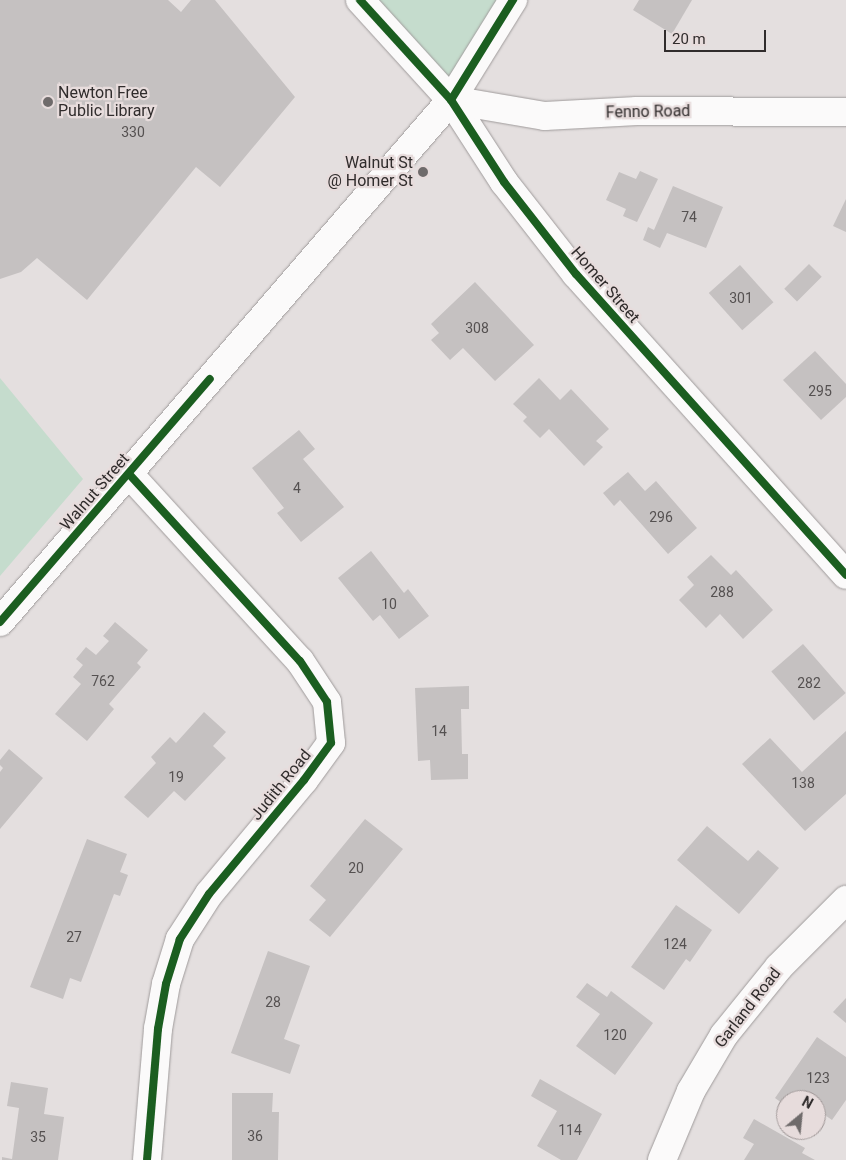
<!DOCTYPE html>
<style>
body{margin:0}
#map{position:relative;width:846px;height:1160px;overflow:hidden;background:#e4dfdf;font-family:Roboto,sans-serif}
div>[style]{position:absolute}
.green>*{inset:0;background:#c5dccd}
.building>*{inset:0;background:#c5c1c1;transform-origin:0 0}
.roads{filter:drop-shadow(0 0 1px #9f9b9b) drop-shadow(0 0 1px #9f9b9b)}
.minor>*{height:28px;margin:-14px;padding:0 14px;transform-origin:14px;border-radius:14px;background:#fbfafa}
.major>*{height:28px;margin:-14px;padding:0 14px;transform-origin:14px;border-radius:14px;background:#fbfafa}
.cycleway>*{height:8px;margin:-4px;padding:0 4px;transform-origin:4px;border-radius:4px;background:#1b5e20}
.dots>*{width:14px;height:14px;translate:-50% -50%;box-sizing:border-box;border:2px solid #e7dcdc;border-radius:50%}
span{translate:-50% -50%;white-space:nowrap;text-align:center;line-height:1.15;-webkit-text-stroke:4.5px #e7dcdc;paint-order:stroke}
.number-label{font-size:14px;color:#555151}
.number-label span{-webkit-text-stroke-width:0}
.poi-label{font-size:16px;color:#302c2c}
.left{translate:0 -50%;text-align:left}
.right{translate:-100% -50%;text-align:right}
.street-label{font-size:16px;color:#302c2c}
.north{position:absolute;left:776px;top:1090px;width:50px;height:50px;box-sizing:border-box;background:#e7dcdc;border:1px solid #9e9696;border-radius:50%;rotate:28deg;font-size:14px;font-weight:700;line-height:20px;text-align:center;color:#302c2c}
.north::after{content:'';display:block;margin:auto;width:18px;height:22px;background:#6f6b6b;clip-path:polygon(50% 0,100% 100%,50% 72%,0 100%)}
.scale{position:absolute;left:664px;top:30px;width:102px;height:22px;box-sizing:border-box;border:2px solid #302c2c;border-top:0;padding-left:6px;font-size:15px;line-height:18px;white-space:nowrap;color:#302c2c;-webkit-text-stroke:4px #e7dcdc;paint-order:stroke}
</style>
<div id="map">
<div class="green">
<div style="clip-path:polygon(360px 0,513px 0,451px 100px)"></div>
<div style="clip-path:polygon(0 378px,83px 479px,0 576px)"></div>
</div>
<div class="building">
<div style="clip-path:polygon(0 0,168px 0,181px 12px,191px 0,215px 0,295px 97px,220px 187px,196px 167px,87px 300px,37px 258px,21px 272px,0 279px)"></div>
<div style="clip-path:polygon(639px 0,692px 0,672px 34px,633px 10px)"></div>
<div style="clip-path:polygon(640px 171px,658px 179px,637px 222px,623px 216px,626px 209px,606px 200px,619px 172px,636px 179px)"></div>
<div style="clip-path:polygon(673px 186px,723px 207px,706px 248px,667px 233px,660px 248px,643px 240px,648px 227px,654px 230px)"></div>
<div style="clip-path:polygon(846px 199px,846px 232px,833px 226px)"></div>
<div style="left:809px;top:264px;width:18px;height:35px;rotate:45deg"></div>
<div style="left:740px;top:265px;width:50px;height:42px;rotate:48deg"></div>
<div style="clip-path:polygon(475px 282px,534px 345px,495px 381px,463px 348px,450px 360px,431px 340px,439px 333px,431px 324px)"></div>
<div style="clip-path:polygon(815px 351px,846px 384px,846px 397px,821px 420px,783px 380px)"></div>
<div style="clip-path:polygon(539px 378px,560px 400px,571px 389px,609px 429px,596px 441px,603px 447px,584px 466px,549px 429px,540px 438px,523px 421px,527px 417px,513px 404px)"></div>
<div style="clip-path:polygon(299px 430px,315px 449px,303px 459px,344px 507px,301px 542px,277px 513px,284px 508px,252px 468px)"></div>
<div style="clip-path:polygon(628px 472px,645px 491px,656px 481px,697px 528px,668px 554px,620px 500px,614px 506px,603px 493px)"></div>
<div style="clip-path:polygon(371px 551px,404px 593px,408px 589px,429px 616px,399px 639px,380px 615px,373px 621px,338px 578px)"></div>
<div style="clip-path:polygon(711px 555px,731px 575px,736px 570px,773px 610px,743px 639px,720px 614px,706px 628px,679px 600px,694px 585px,687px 577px)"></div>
<div style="clip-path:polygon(115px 622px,148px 650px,137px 663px,141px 667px,109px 704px,114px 709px,87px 741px,55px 714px,81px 684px,73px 677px,83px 665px,76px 659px,86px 647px,96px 655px,109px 641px,103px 636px)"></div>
<div style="left:803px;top:644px;width:65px;height:42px;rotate:49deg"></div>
<div style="clip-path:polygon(469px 686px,469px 709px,461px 709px,462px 754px,468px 754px,468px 779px,431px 780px,430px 760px,418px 761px,415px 688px)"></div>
<div style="clip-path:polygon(204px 712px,226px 732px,213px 746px,226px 758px,185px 801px,174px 791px,148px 818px,124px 797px,156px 763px,151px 757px,170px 737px,176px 743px)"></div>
<div style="clip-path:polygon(846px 731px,846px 794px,805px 831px,742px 764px,770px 738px,802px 772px)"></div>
<div style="clip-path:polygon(9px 749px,43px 778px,0 829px,0 772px,3px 768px,0 765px,0 760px)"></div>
<div style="clip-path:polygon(365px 819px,403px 849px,330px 937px,309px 920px,326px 900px,310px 886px)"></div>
<div style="clip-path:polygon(707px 826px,748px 861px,758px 850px,779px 868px,739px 914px,677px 860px)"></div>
<div style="clip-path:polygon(87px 839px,127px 854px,120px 872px,128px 875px,120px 896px,114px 894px,81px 982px,70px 978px,63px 999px,30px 987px)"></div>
<div style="clip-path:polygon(676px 905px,712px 930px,690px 962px,686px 959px,664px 990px,631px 967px)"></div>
<div style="clip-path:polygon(268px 951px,310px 966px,284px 1039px,300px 1045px,290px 1074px,231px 1053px)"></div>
<div style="clip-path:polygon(587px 983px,607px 997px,611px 991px,653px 1023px,615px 1075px,576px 1046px,600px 1014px,576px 997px)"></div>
<div style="clip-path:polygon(846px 998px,846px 1023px,833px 1012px)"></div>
<div style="clip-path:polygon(817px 1037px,846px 1057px,846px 1100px,832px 1120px,819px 1111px,816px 1115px,816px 1100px,786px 1100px,786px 1106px,775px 1098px)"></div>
<div style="clip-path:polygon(540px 1079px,602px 1114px,577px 1160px,561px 1160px,537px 1146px,557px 1111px,531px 1096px)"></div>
<div style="clip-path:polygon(11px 1082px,48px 1088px,44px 1114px,64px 1117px,58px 1160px,2px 1160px,2px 1157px,12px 1159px,19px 1108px,7px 1106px)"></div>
<div style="clip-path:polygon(232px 1093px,273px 1093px,272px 1112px,279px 1112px,278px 1160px,232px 1160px)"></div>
<div style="clip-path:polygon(754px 1119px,805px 1148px,802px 1153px,815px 1160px,744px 1160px,754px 1144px,743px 1138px)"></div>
</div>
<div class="roads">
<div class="minor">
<div style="left:360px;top:0;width:135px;rotate:47.7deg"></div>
<div style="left:451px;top:100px;width:98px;rotate:57.1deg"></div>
<div style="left:504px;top:182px;width:117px;rotate:52deg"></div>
<div style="left:576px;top:274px;width:404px;rotate:48.1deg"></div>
<div style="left:451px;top:100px;width:95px;rotate:9.7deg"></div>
<div style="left:545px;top:116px;width:92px;rotate:-3.1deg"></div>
<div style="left:637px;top:111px;width:209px;rotate:0.3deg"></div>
<div style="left:129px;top:474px;width:253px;rotate:47.6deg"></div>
<div style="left:300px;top:661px;width:49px;rotate:56.6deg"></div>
<div style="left:327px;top:702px;width:41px;rotate:84.4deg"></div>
<div style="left:331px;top:743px;width:46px;rotate:126.1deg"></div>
<div style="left:304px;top:780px;width:148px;rotate:129.8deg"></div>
<div style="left:209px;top:894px;width:54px;rotate:122.8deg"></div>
<div style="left:180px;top:939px;width:47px;rotate:107.3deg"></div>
<div style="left:166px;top:984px;width:46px;rotate:100.1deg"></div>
<div style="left:158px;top:1029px;width:131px;rotate:94.8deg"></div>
<div style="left:662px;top:1160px;width:75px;rotate:-67.2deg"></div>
<div style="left:691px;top:1091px;width:65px;rotate:-59.5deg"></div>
<div style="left:724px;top:1035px;width:87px;rotate:-51deg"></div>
<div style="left:779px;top:967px;width:95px;rotate:-45deg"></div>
</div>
<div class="major">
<div style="left:0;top:622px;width:690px;rotate:-49.17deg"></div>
<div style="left:451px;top:100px;width:118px;rotate:-58.2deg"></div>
</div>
</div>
<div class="cycleway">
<div style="left:360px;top:0;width:135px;rotate:47.7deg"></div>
<div style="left:451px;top:100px;width:98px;rotate:57.1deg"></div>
<div style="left:504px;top:182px;width:117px;rotate:52deg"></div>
<div style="left:576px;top:274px;width:404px;rotate:48.1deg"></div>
<div style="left:451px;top:100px;width:118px;rotate:-58.2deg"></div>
<div style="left:129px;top:474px;width:253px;rotate:47.6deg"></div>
<div style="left:300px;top:661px;width:49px;rotate:56.6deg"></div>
<div style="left:327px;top:702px;width:41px;rotate:84.4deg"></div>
<div style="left:331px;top:743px;width:46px;rotate:126.1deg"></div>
<div style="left:304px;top:780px;width:148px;rotate:129.8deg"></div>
<div style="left:209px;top:894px;width:54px;rotate:122.8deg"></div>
<div style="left:180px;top:939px;width:47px;rotate:107.3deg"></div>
<div style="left:166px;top:984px;width:46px;rotate:100.1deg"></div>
<div style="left:158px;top:1029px;width:131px;rotate:94.8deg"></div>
<div style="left:0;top:622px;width:321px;rotate:-49.2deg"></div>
</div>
<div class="dots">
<div style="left:48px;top:102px;background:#6f6b6b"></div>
<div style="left:423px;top:172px;background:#6f6b6b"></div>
</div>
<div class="number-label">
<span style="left:133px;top:132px">330</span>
<span style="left:689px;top:217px">74</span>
<span style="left:741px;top:298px">301</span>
<span style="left:477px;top:328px">308</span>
<span style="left:820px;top:391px">295</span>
<span style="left:297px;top:488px">4</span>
<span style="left:661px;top:517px">296</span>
<span style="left:722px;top:592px">288</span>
<span style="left:389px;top:604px">10</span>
<span style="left:103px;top:681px">762</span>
<span style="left:809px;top:683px">282</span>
<span style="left:439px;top:731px">14</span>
<span style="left:176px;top:777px">19</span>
<span style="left:803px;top:783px">138</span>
<span style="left:356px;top:868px">20</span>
<span style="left:74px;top:937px">27</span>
<span style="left:675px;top:944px">124</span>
<span style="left:273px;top:1002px">28</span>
<span style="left:615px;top:1035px">120</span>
<span style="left:818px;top:1078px">123</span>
<span style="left:570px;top:1130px">114</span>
<span style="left:255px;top:1136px">36</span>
<span style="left:38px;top:1137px">35</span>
</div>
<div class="poi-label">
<span class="left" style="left:58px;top:102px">Newton Free<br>Public Library</span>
<span class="right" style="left:413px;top:172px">Walnut St<br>@ Homer St</span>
</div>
<div class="street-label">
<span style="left:648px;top:112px;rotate:-1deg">Fenno Road</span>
<span style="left:605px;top:285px;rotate:49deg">Homer Street</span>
<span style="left:95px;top:492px;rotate:-49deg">Walnut Street</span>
<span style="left:281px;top:785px;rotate:-51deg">Judith Road</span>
<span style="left:748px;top:1008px;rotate:-52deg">Garland Road</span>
</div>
<div class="north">N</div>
<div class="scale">20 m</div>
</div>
